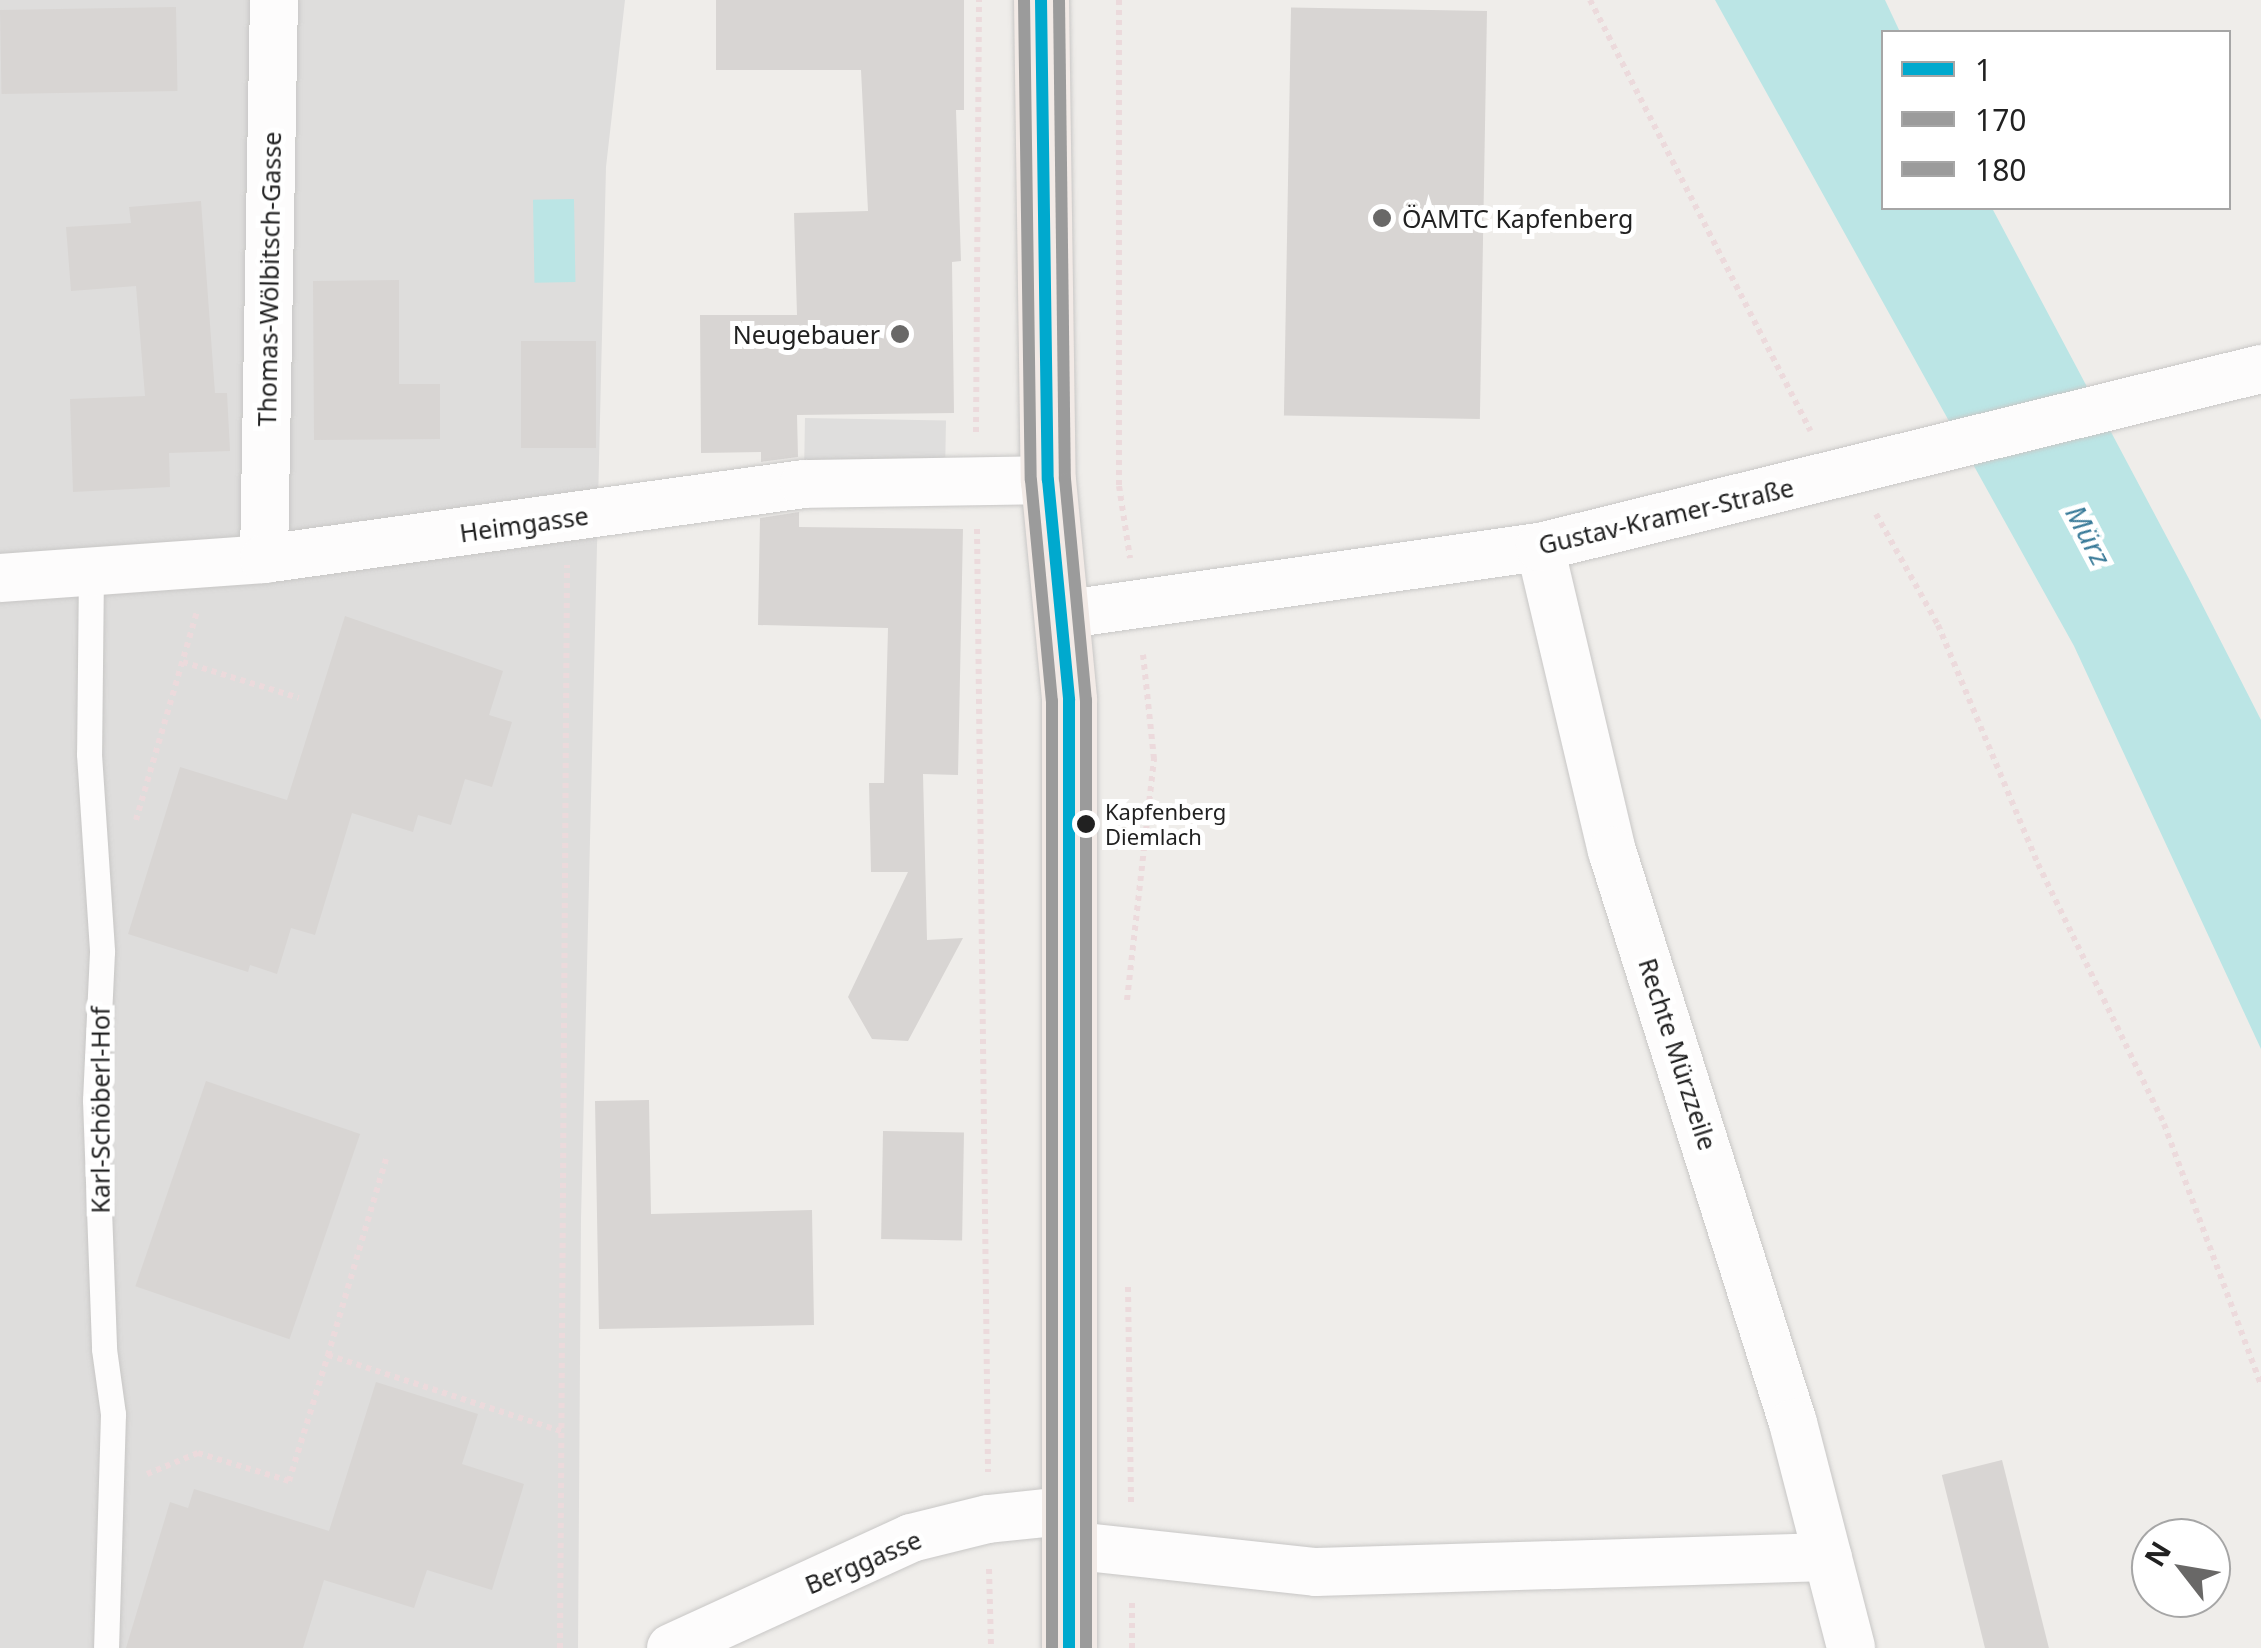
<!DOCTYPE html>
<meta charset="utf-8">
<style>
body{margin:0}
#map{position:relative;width:2261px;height:1648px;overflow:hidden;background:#efedea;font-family:"Noto Sans",sans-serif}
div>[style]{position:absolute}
.residential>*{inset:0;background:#dedddc}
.parking>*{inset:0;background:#dfdedd;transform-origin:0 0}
.water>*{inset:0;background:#bbe5e5;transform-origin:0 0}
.building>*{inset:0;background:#d8d5d3;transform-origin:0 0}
.path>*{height:6px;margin-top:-3px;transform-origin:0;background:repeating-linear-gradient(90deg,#ecdadc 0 5px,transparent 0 10px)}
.roads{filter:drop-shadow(0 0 2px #c8c7c6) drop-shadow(0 0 2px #c8c7c6)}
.service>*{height:25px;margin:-12.5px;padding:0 12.5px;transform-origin:12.5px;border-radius:12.5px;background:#fdfcfc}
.minor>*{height:48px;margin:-24px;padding:0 24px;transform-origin:24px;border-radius:24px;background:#fdfcfc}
.primary>*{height:55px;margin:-27.5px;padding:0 27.5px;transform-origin:27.5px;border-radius:27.5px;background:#f2eae6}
.bus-1>*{height:12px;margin:-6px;padding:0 6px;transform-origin:6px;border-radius:6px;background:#00a9ce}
.bus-2>*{height:12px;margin:-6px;padding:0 6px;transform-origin:6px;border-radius:6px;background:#9b9b9b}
.bus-3>*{height:12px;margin:-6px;padding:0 6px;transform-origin:6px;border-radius:6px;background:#9b9b9b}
.dots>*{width:28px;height:28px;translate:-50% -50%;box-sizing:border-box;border:5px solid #fff;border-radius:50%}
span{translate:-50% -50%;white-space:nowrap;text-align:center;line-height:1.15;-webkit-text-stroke:10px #fff;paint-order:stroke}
.bus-label{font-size:22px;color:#212121}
.left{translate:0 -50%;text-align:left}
.poi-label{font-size:25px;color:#212121}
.right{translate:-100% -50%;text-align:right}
.street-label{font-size:25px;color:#212121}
.water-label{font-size:28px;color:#3a7b99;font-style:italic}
.legend{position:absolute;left:1881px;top:30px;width:350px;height:180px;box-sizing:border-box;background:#fff;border:2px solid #a6a6a6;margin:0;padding:12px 18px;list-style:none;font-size:30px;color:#212121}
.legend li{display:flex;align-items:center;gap:20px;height:50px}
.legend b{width:50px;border:2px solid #a6a6a6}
.north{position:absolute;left:2131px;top:1518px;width:100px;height:100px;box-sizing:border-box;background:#fff;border:2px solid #a6a6a6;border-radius:50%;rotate:301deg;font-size:28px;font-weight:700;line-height:40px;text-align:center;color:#212121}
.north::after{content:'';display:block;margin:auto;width:35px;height:45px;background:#696867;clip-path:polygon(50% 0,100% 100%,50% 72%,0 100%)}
</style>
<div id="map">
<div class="residential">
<div style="clip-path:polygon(0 0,625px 0,606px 167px,581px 1219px,578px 1648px,0 1648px)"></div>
</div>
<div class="parking">
<div style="left:805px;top:418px;width:141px;height:63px;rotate:1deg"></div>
</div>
<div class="water">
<div style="clip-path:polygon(1715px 0,1885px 0,1900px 32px,1884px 32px,1884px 208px,1992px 208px,2188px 577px,2261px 720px,2261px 1049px,2074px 646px)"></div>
<div style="left:574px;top:199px;width:83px;height:41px;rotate:89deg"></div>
</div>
<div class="building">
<div style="clip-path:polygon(716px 0,964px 0,964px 110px,956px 110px,961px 261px,952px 262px,954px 413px,797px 415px,798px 457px,761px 462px,761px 452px,701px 453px,700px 315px,797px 315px,794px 213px,868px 211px,861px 70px,716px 70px)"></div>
<div style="left:176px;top:7px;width:84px;height:176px;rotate:89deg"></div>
<div style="left:1487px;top:11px;width:408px;height:196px;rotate:91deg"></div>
<div style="clip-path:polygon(201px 201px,215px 393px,227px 393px,230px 451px,169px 453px,170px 487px,73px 492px,70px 399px,145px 396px,136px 286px,71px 291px,66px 227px,131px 223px,129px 207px)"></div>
<div style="clip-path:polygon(399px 280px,399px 384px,440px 384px,440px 439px,314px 440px,313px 281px)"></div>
<div style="left:521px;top:341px;width:75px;height:107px"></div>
<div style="clip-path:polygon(799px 512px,799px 527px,963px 529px,958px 775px,923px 774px,927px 940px,963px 938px,908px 1041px,872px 1039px,848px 997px,908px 872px,871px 872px,869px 783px,884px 783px,888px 628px,758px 625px,760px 518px)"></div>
<div style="clip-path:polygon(345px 616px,503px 671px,489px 715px,512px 722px,492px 787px,465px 779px,451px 825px,418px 815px,413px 832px,352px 813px,315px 935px,291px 928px,277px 974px,250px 965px,248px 972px,128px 934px,180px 767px,287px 800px)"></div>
<div style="left:206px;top:1081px;width:163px;height:217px;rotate:19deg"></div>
<div style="clip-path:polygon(649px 1100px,651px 1214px,812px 1210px,814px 1325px,599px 1329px,595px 1101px)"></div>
<div style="left:883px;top:1131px;width:81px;height:108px;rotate:1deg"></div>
<div style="clip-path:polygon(376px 1382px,478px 1414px,462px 1464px,524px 1484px,492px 1590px,427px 1570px,414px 1608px,324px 1580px,303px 1648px,126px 1648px,170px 1502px,188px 1508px,194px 1489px,329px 1531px)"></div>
<div style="left:2002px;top:1460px;width:194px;height:62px;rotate:76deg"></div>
</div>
<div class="path">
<div style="left:1119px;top:0;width:486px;rotate:90deg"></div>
<div style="left:1119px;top:486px;width:73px;rotate:81.3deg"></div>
<div style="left:1590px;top:0;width:484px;rotate:62.9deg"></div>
<div style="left:976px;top:432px;width:432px;rotate:-89.6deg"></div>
<div style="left:1876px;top:514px;width:127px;rotate:60.8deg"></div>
<div style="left:1938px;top:625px;width:259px;rotate:67.3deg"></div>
<div style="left:2038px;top:864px;width:289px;rotate:64.1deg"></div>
<div style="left:2164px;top:1124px;width:278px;rotate:69.6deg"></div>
<div style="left:977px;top:529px;width:943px;rotate:89.33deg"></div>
<div style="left:183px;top:662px;width:121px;rotate:17.2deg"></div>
<div style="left:136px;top:820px;width:217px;rotate:-73.7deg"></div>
<div style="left:1127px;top:1000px;width:243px;rotate:-83.6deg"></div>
<div style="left:1154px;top:759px;width:105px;rotate:-96deg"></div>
<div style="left:386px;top:1159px;width:204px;rotate:106.5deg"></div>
<div style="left:328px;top:1355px;width:247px;rotate:18.1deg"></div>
<div style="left:1128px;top:1287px;width:218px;rotate:89.2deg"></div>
<div style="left:147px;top:1474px;width:55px;rotate:-22.4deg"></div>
<div style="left:198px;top:1453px;width:95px;rotate:17.1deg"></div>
<div style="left:289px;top:1481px;width:132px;rotate:-72.8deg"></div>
<div style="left:989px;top:1569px;width:79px;rotate:88.5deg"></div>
<div style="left:560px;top:1648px;width:1083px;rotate:-89.63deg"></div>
<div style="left:1132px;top:1648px;width:46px;rotate:-90deg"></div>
</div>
<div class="roads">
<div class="service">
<div style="left:91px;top:571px;width:183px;rotate:90.6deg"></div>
<div style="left:89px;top:754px;width:198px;rotate:86.2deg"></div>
<div style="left:102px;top:952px;width:148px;rotate:92.7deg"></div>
<div style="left:95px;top:1100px;width:249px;rotate:87.9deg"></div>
<div style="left:104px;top:1349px;width:66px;rotate:82.1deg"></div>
<div style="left:113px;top:1414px;width:234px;rotate:91.7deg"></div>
</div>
<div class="minor">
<div style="left:1540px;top:547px;width:312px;rotate:76.7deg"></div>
<div style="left:1612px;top:851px;width:600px;rotate:72.44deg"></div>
<div style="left:1793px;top:1423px;width:232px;rotate:75.5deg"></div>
<div style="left:264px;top:559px;width:559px;rotate:-88.98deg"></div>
<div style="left:0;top:578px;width:265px;rotate:-4.1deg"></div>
<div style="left:264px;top:559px;width:545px;rotate:-7.91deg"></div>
<div style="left:804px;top:484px;width:244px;rotate:-0.9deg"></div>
<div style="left:1061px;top:615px;width:484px;rotate:-8.1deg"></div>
<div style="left:1540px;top:547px;width:743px;rotate:-13.87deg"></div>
<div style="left:1067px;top:1545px;width:250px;rotate:6.2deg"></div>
<div style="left:1316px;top:1572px;width:512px;rotate:-1.68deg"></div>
<div style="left:671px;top:1648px;width:264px;rotate:-24.6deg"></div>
<div style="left:911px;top:1538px;width:79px;rotate:-13.9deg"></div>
<div style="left:988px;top:1519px;width:78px;rotate:-5.9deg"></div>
</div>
<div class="primary">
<div style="left:1041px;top:0;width:480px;rotate:89.2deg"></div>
<div style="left:1048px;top:480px;width:221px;rotate:84.5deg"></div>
<div style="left:1069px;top:700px;width:948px;rotate:90deg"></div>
</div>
</div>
<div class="bus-1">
<div style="left:1041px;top:0;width:480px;rotate:89.2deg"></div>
<div style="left:1048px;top:480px;width:221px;rotate:84.5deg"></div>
<div style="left:1069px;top:700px;width:948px;rotate:90deg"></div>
</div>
<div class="bus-2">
<div style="left:1024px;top:0;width:480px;rotate:89.2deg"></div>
<div style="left:1031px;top:480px;width:222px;rotate:84.6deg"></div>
<div style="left:1052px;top:701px;width:947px;rotate:90deg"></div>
</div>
<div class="bus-3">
<div style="left:1059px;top:0;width:479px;rotate:89.3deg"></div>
<div style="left:1065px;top:479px;width:222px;rotate:84.6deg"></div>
<div style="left:1086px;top:700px;width:948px;rotate:90deg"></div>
</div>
<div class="dots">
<div style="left:1382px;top:218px;background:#696867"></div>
<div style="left:900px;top:334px;background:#696867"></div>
<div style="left:1086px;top:824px;background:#212121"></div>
</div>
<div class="bus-label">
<span class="left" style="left:1105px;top:824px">Kapfenberg<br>Diemlach</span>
</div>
<div class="poi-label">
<span class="left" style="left:1402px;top:218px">ÖAMTC Kapfenberg</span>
<span class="right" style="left:880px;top:334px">Neugebauer</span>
</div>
<div class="street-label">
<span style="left:269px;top:279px;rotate:-89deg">Thomas-Wölbitsch-Gasse</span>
<span style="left:1666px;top:516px;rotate:-13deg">Gustav-Kramer-Straße</span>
<span style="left:524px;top:524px;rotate:-8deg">Heimgasse</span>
<span style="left:1678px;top:1054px;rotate:72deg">Rechte Mürzzeile</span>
<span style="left:100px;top:1110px;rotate:-90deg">Karl-Schöberl-Hof</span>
<span style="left:863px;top:1562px;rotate:-23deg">Berggasse</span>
</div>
<div class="water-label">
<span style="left:2089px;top:535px;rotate:62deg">Mürz</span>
</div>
<ul class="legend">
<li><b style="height:12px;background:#00a9ce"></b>1</li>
<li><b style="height:12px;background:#9b9b9b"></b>170</li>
<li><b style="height:12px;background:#9b9b9b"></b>180</li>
</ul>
<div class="north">N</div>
</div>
